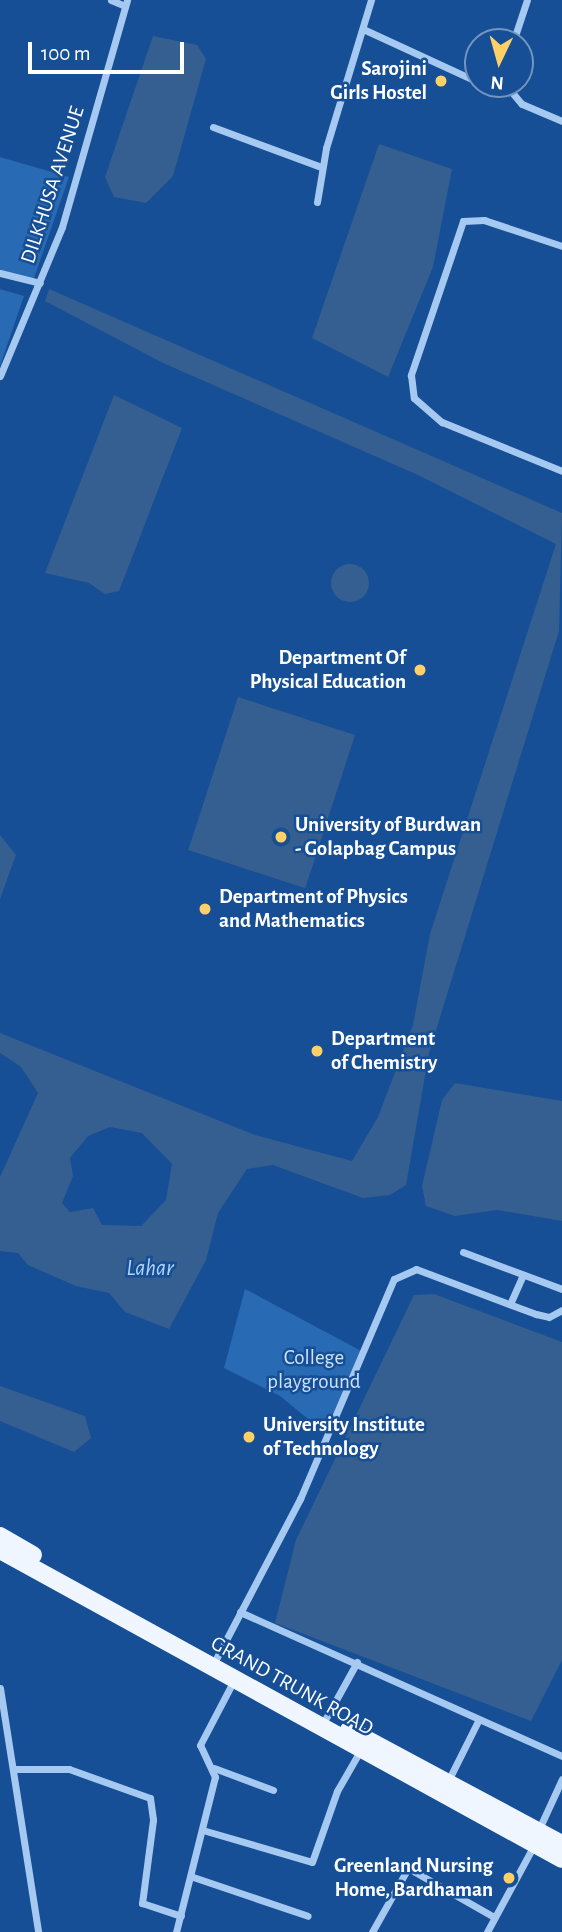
<!DOCTYPE html>
<style>
body{margin:0}
#map{position:relative;width:562px;height:1932px;overflow:hidden;background:#164f95;font-family:"Alegreya Sans",sans-serif}
div>[style]{position:absolute}
.green>*{inset:0;background:#286ab3}
.water>*{inset:0;background:#355f91;transform-origin:0 0}
.round{border-radius:50%}
.street>*{height:7px;margin:-3.5px;padding:0 3.5px;transform-origin:3.5px;border-radius:3.5px;background:#a6c9f1}
.primary>*{height:18px;margin:-9px;padding:0 9px;transform-origin:9px;border-radius:9px;background:#f0f6ff}
.dots>*{width:19px;height:19px;translate:-50% -50%;box-sizing:border-box;border:4px solid #164f95;border-radius:50%}
span{translate:-50% -50%;white-space:nowrap;text-align:center;line-height:1.15;-webkit-text-stroke:5px #164f95;paint-order:stroke}
.poi-label{font-size:21px;color:#fff;font-weight:700}
.right{translate:-100% -50%;text-align:right}
.left{translate:0 -50%;text-align:left}
.street-label{font-size:21px;color:#fff}
.park-label{font-size:21px;color:#cde3fc}
.water-label{font-size:23px;color:#b2d3f8;font-style:italic}
.north{position:absolute;left:464px;top:28px;width:70px;height:70px;box-sizing:border-box;background:#164f95;border:2px solid #7395bf;border-radius:50%;rotate:185deg;font-size:19px;font-weight:700;line-height:28px;text-align:center;color:#fff}
.north::after{content:'';display:block;margin:auto;width:24px;height:32px;background:#ffd066;clip-path:polygon(50% 0,100% 100%,50% 72%,0 100%)}
.scale{position:absolute;left:28px;top:42px;width:156px;height:32px;box-sizing:border-box;border:4px solid #fff;border-top:0;padding-left:9px;font-size:21px;line-height:24px;white-space:nowrap;color:#fff;-webkit-text-stroke:5px #164f95;paint-order:stroke}
</style>
<div id="map">
<div class="green">
<div style="clip-path:polygon(0 157px,69px 177px,33px 281px,0 271px)"></div>
<div style="clip-path:polygon(0 289px,24px 296px,0 366px)"></div>
<div style="clip-path:polygon(245px 1289px,365px 1353px,324px 1432px,280px 1396px,224px 1368px)"></div>
</div>
<div class="water">
<div style="clip-path:polygon(153px 36px,197px 45px,206px 59px,173px 176px,146px 203px,114px 197px,105px 177px)"></div>
<div style="clip-path:polygon(379px 144px,452px 169px,433px 267px,388px 377px,312px 338px)"></div>
<div style="clip-path:polygon(evenodd,49px 289px,562px 513px,559px 631px,429px 1053px,406px 1185px,390px 1195px,363px 1198px,273px 1165px,247px 1169px,218px 1213px,206px 1260px,169px 1329px,125px 1312px,109px 1293px,76px 1286px,28px 1265px,18px 1253px,0 1251px,0 1177px,38px 1093px,21px 1067px,0 1053px,0 1033px,255px 1135px,352px 1161px,378px 1117px,413px 1025px,430px 934px,556px 544px,418px 475px,163px 363px,45px 301px,49px 289px,110px 1127px,142px 1133px,172px 1164px,166px 1200px,141px 1226px,102px 1225px,93px 1208px,70px 1212px,62px 1203px,73px 1176px,70px 1158px,88px 1136px,110px 1127px)"></div>
<div style="clip-path:polygon(114px 395px,182px 428px,119px 591px,105px 594px,89px 583px,45px 573px)"></div>
<div class="round" style="left:331px;top:564px;width:38px;height:38px"></div>
<div style="left:238px;top:697px;width:123px;height:161px;rotate:18deg"></div>
<div style="clip-path:polygon(0 835px,16px 855px,0 899px)"></div>
<div style="clip-path:polygon(455px 1083px,562px 1101px,562px 1221px,497px 1210px,455px 1216px,426px 1206px,422px 1186px,442px 1100px)"></div>
<div style="clip-path:polygon(434px 1294px,562px 1342px,562px 1660px,531px 1721px,275px 1623px,296px 1540px,414px 1295px)"></div>
<div style="clip-path:polygon(0 1386px,85px 1416px,91px 1438px,74px 1452px,0 1421px)"></div>
</div>
<div class="street">
<div style="left:111px;top:0;width:15px;rotate:23deg"></div>
<div style="left:363px;top:29px;width:127px;rotate:24.7deg"></div>
<div style="left:513px;top:42px;width:44px;rotate:-71.6deg"></div>
<div style="left:481px;top:84px;width:25px;rotate:16deg"></div>
<div style="left:505px;top:84px;width:26px;rotate:50deg"></div>
<div style="left:522px;top:104px;width:43px;rotate:23deg"></div>
<div style="left:213px;top:127px;width:115px;rotate:20.3deg"></div>
<div style="left:317px;top:202px;width:55px;rotate:-80.5deg"></div>
<div style="left:326px;top:148px;width:155px;rotate:-73.1deg"></div>
<div style="left:562px;top:246px;width:82px;rotate:-161.6deg"></div>
<div style="left:484px;top:220px;width:21px;rotate:177deg"></div>
<div style="left:463px;top:221px;width:163px;rotate:108.7deg"></div>
<div style="left:411px;top:375px;width:23px;rotate:83deg"></div>
<div style="left:414px;top:398px;width:37px;rotate:41deg"></div>
<div style="left:442px;top:422px;width:130px;rotate:22.2deg"></div>
<div style="left:0;top:273px;width:41px;rotate:14deg"></div>
<div style="left:0;top:376px;width:161px;rotate:-67.4deg"></div>
<div style="left:62px;top:227px;width:236px;rotate:-74deg"></div>
<div style="left:463px;top:1252px;width:106px;rotate:20.5deg"></div>
<div style="left:510px;top:1304px;width:32px;rotate:-66deg"></div>
<div style="left:240px;top:1612px;width:353px;rotate:24.1deg"></div>
<div style="left:216px;top:1659px;width:181px;rotate:-62.3deg"></div>
<div style="left:300px;top:1499px;width:239px;rotate:-66.9deg"></div>
<div style="left:394px;top:1279px;width:24px;rotate:-24deg"></div>
<div style="left:416px;top:1269px;width:128px;rotate:20.6deg"></div>
<div style="left:536px;top:1314px;width:13px;rotate:13deg"></div>
<div style="left:549px;top:1317px;width:15px;rotate:-28deg"></div>
<div style="left:0;top:1688px;width:247px;rotate:81.1deg"></div>
<div style="left:326px;top:1718px;width:64px;rotate:-61deg"></div>
<div style="left:214px;top:1768px;width:63px;rotate:20.4deg"></div>
<div style="left:13px;top:1769px;width:56px"></div>
<div style="left:69px;top:1769px;width:86px;rotate:19.7deg"></div>
<div style="left:150px;top:1798px;width:22px;rotate:82deg"></div>
<div style="left:153px;top:1820px;width:84px;rotate:97.5deg"></div>
<div style="left:142px;top:1903px;width:41px;rotate:18.4deg"></div>
<div style="left:448px;top:1781px;width:69px;rotate:-63.4deg"></div>
<div style="left:539px;top:1829px;width:55px;rotate:-65.3deg"></div>
<div style="left:206px;top:1831px;width:110px;rotate:16.3deg"></div>
<div style="left:312px;top:1862px;width:75px;rotate:-70.6deg"></div>
<div style="left:337px;top:1791px;width:46px;rotate:-60.1deg"></div>
<div style="left:193px;top:1877px;width:121px;rotate:18.7deg"></div>
<div style="left:176px;top:1932px;width:160px;rotate:-75.9deg"></div>
<div style="left:215px;top:1777px;width:35px;rotate:-115deg"></div>
<div style="left:200px;top:1745px;width:73px;rotate:-62.4deg"></div>
<div style="left:372px;top:1932px;width:73px;rotate:-60.6deg"></div>
<div style="left:408px;top:1868px;width:99px;rotate:29.7deg"></div>
<div style="left:487px;top:1932px;width:99px;rotate:-61.6deg"></div>
</div>
<div class="primary">
<div style="left:0;top:1536px;width:38px;rotate:30deg"></div>
<div style="left:0;top:1550px;width:641px;rotate:28.8deg"></div>
<div style="left:349px;top:1730px;width:242px;rotate:28.2deg"></div>
</div>
<div class="dots">
<div style="left:441px;top:81px;background:#ffd066"></div>
<div style="left:420px;top:670px;background:#ffd066"></div>
<div style="left:281px;top:837px;background:#ffd066"></div>
<div style="left:205px;top:909px;background:#ffd066"></div>
<div style="left:317px;top:1051px;background:#ffd066"></div>
<div style="left:249px;top:1437px;background:#ffd066"></div>
<div style="left:509px;top:1878px;background:#ffd066"></div>
</div>
<div class="poi-label">
<span class="right" style="left:427px;top:81px">Sarojini<br>Girls Hostel</span>
<span class="right" style="left:406px;top:670px">Department Of<br>Physical Education</span>
<span class="left" style="left:295px;top:837px">University of Burdwan<br>- Golapbag Campus</span>
<span class="left" style="left:219px;top:909px">Department of Physics<br>and Mathematics</span>
<span class="left" style="left:331px;top:1051px">Department<br>of Chemistry</span>
<span class="left" style="left:263px;top:1437px">University Institute<br>of Technology</span>
<span class="right" style="left:493px;top:1878px">Greenland Nursing<br>Home, Bardhaman</span>
</div>
<div class="street-label">
<span style="left:53px;top:185px;rotate:-72deg">DILKHUSA AVENUE</span>
<span style="left:292px;top:1686px;rotate:29deg">GRAND TRUNK ROAD</span>
</div>
<div class="park-label">
<span style="left:314px;top:1370px">College<br>playground</span>
</div>
<div class="water-label">
<span style="left:150px;top:1269px">Lahar</span>
</div>
<div class="north">N</div>
<div class="scale">100 m</div>
</div>
